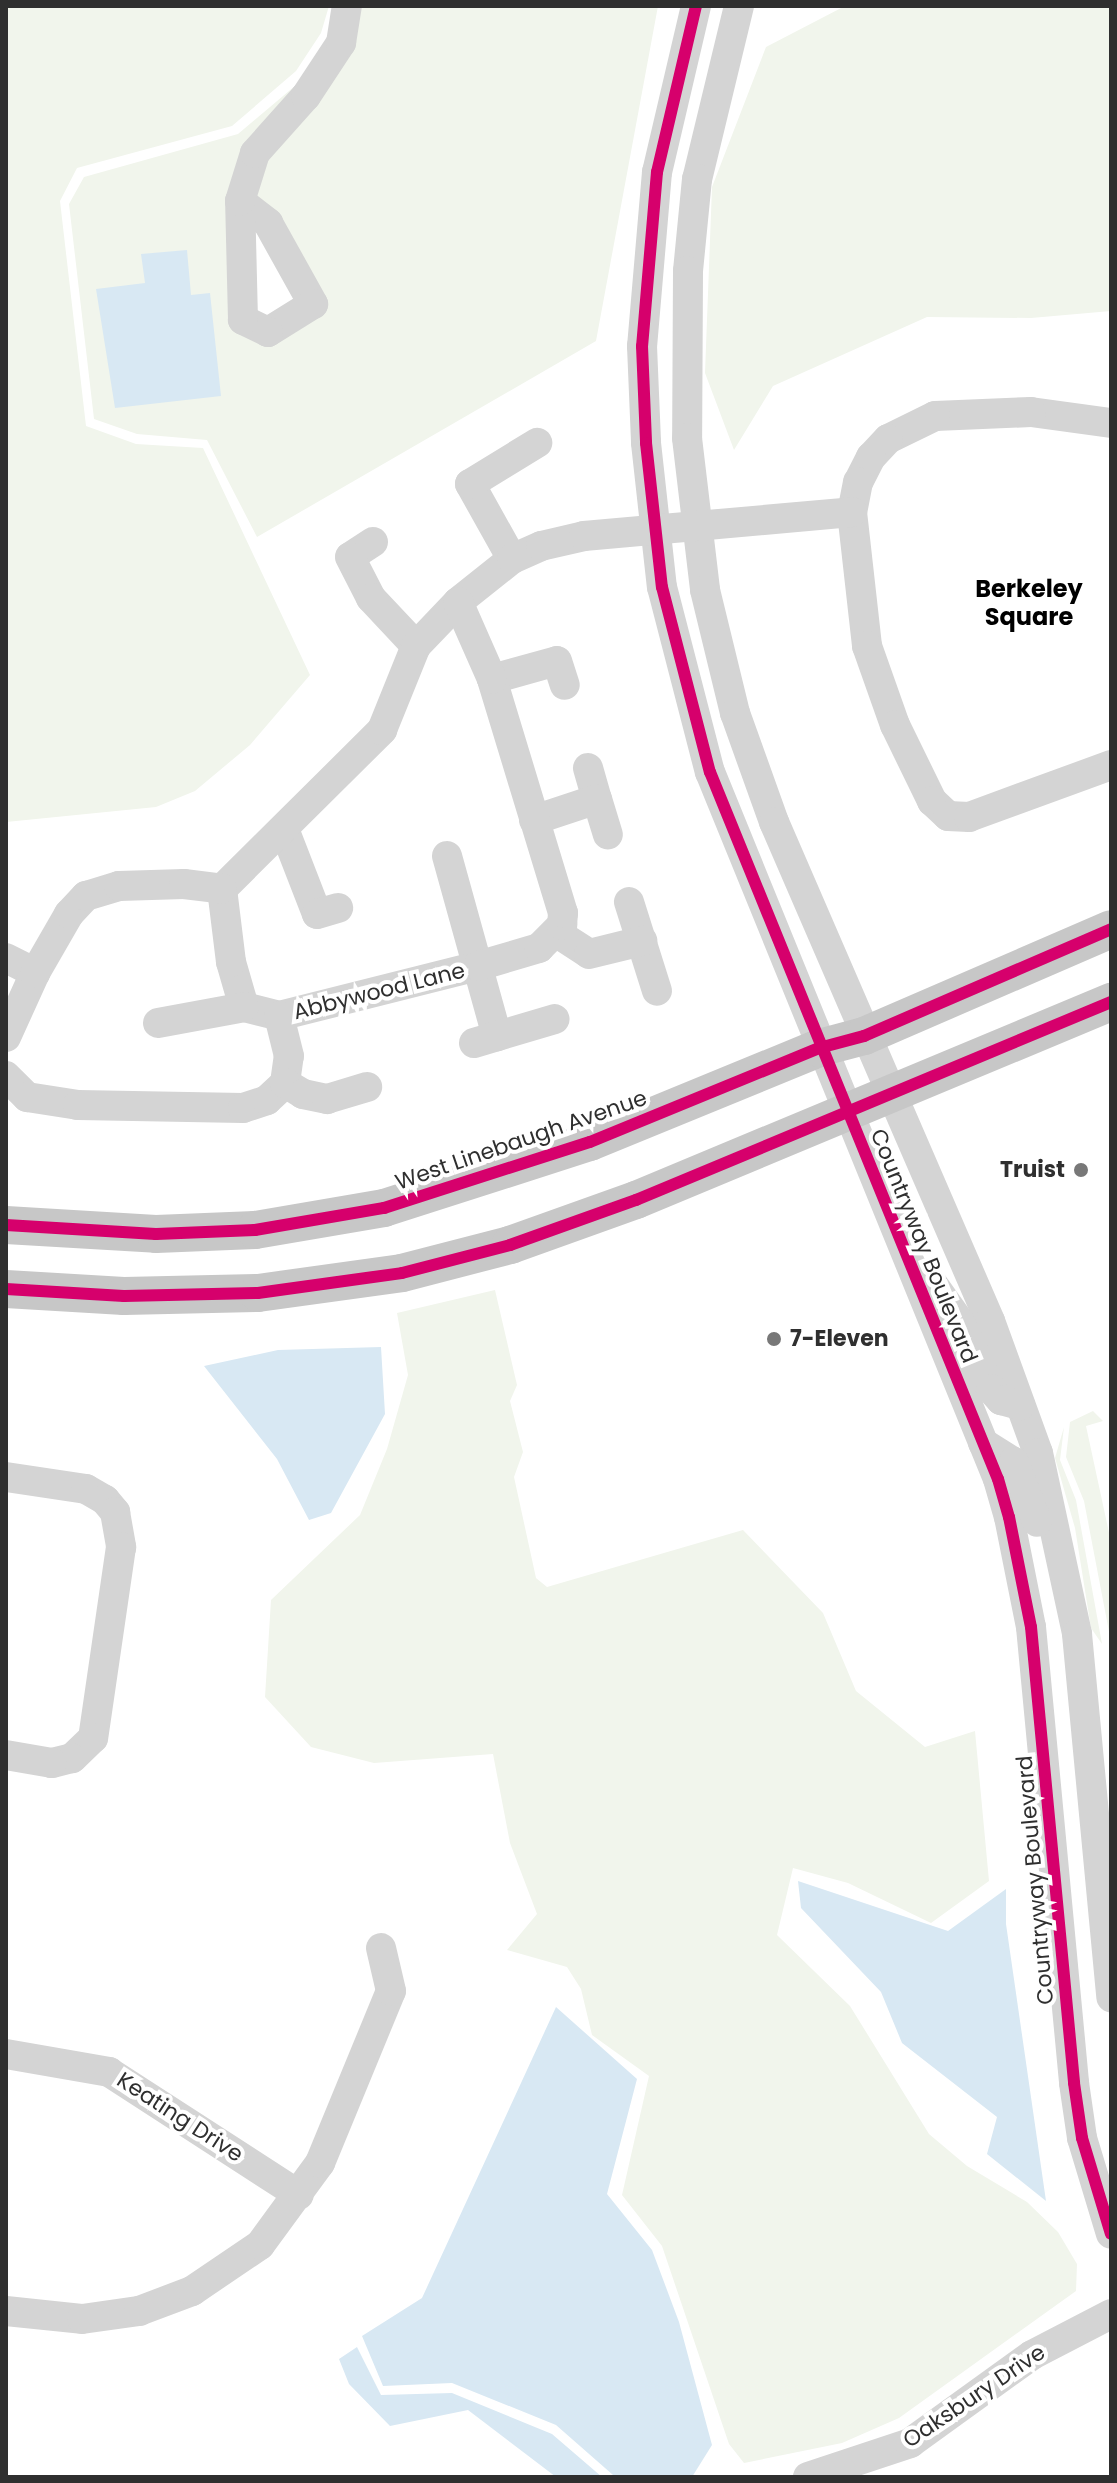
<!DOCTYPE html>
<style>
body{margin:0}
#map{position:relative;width:1117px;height:2483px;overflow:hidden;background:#fff;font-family:Poppins,sans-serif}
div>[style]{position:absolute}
.green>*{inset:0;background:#f1f5ec}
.water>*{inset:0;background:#d8e8f3}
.minor>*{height:30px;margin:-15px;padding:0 15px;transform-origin:15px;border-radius:15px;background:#d4d4d4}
.major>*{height:38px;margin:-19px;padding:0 19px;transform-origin:19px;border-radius:19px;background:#c7c7c7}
.cycleway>*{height:12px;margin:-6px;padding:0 6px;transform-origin:6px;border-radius:6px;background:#d6006c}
.dots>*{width:22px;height:22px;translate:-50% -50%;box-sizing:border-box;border:4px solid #fff;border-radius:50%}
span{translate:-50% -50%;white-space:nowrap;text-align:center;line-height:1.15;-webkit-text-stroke:8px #fff;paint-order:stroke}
.street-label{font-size:22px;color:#2f2f2f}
.poi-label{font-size:22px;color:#2f2f2f;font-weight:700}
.right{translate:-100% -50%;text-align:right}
.left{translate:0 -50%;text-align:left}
.neighbourhood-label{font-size:24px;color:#000;font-weight:700}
.frame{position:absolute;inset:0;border:8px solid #2f2f2f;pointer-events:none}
</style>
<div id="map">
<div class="green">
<div style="clip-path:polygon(6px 6px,329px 6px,321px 33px,296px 71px,232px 126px,77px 168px,60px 201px,86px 426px,136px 444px,203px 448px,310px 675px,250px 745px,195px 791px,156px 807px,6px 822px)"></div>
<div style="clip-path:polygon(359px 6px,658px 6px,596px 341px,257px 537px,207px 440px,137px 434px,94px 419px,69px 204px,84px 177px,238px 134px,302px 80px,247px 144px,232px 319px,320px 314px,253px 197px,265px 160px)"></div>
<div style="clip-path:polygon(845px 6px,1111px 6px,1111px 311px,1031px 318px,927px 317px,773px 386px,734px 450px,705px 373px,712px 187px,766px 47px)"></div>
<div style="clip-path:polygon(495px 1290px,517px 1385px,510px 1401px,523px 1452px,514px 1477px,536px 1578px,547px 1587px,743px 1530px,823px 1613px,856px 1691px,925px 1747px,975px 1731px,989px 1881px,931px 1923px,848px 1883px,793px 1868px,777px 1935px,850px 2006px,929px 2134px,967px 2166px,1027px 2202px,1058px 2232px,1077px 2264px,1076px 2291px,899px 2418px,842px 2443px,744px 2463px,729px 2444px,662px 2246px,622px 2195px,649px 2076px,592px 2035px,581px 1989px,567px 1967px,507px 1950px,537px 1914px,510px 1843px,493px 1754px,374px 1763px,311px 1747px,265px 1697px,271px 1600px,360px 1515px,387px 1449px,408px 1375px,397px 1313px)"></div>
<div style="clip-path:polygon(1093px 1411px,1103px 1421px,1086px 1426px,1111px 1542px,1111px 1642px,1084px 1501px,1066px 1457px,1070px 1422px)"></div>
<div style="clip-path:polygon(1064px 1427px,1060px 1460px,1076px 1500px,1102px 1644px,1091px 1628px,1075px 1528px,1055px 1458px)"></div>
</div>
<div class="water">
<div style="clip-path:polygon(187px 250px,191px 295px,210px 293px,221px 396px,115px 408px,96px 289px,145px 283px,141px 254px)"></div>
<div style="clip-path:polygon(381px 1347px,385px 1414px,331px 1513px,309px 1520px,277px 1459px,204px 1366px,278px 1350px)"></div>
<div style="clip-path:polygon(798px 1881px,948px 1931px,1006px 1889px,1006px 1924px,1046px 2201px,987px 2154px,997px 2117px,902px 2043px,881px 1992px,801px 1908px)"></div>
<div style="clip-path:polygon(556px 2007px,637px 2079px,607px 2194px,652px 2250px,679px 2322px,712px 2445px,692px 2477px,613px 2475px,556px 2425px,452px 2383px,383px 2386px,362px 2336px,422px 2298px)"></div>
<div style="clip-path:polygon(357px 2347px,381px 2395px,452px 2393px,552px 2434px,602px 2477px,556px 2477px,468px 2410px,390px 2426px,349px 2384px,339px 2359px)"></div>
</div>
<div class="minor">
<div style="left:696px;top:6px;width:171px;rotate:103.2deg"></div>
<div style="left:657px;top:172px;width:175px;rotate:94.9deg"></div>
<div style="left:642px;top:346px;width:97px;rotate:87.6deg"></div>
<div style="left:646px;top:443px;width:145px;rotate:83.7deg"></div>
<div style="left:662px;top:587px;width:191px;rotate:75.5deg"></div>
<div style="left:710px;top:772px;width:763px;rotate:67.84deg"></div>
<div style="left:998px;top:1479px;width:40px;rotate:74deg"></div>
<div style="left:1009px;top:1517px;width:112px;rotate:78.7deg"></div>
<div style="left:1031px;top:1627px;width:458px;rotate:84.6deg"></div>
<div style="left:1074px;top:2083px;width:56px;rotate:81.7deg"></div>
<div style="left:1082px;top:2138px;width:100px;rotate:73.2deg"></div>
<div style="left:739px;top:6px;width:178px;rotate:103.6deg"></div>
<div style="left:697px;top:179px;width:92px;rotate:95.6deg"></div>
<div style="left:688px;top:271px;width:167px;rotate:90.3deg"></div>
<div style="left:687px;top:438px;width:153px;rotate:83.2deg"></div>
<div style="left:705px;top:590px;width:127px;rotate:76.3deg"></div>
<div style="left:735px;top:713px;width:116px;rotate:70.3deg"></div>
<div style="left:774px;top:822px;width:544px;rotate:66.59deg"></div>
<div style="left:990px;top:1321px;width:140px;rotate:70deg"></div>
<div style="left:1038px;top:1453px;width:185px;rotate:77.8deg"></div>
<div style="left:1077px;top:1634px;width:365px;rotate:84.6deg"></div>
<div style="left:240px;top:201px;width:36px;rotate:38deg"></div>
<div style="left:268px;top:223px;width:93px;rotate:60.9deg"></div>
<div style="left:313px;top:304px;width:53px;rotate:148.1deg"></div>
<div style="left:268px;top:332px;width:28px;rotate:-154deg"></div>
<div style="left:243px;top:320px;width:119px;rotate:-91.4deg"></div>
<div style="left:240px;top:201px;width:50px;rotate:-72.6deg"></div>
<div style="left:255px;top:153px;width:76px;rotate:-48.2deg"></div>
<div style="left:306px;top:96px;width:64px;rotate:-56.6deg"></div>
<div style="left:341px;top:43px;width:37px;rotate:-81deg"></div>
<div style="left:1111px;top:423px;width:81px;rotate:-172.2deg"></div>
<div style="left:1031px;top:412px;width:96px;rotate:177.6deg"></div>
<div style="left:935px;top:416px;width:52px;rotate:153.9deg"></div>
<div style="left:888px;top:439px;width:25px;rotate:133deg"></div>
<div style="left:871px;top:457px;width:28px;rotate:117deg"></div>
<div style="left:858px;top:482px;width:31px;rotate:101deg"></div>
<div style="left:852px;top:512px;width:135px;rotate:83.6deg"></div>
<div style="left:867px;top:646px;width:84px;rotate:70.5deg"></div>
<div style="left:895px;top:725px;width:85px;rotate:64deg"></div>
<div style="left:932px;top:801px;width:22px;rotate:43deg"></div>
<div style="left:948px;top:816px;width:21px;rotate:3deg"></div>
<div style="left:969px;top:817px;width:151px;rotate:-20.1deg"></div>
<div style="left:373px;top:542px;width:27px;rotate:147deg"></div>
<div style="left:350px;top:557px;width:46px;rotate:62.9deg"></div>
<div style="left:371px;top:598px;width:66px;rotate:46.8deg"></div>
<div style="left:512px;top:559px;width:86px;rotate:-119.2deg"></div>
<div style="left:470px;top:484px;width:79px;rotate:-31.5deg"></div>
<div style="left:492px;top:679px;width:67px;rotate:-15.5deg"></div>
<div style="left:557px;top:661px;width:25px;rotate:72deg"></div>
<div style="left:588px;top:768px;width:32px;rotate:74deg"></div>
<div style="left:534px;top:820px;width:66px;rotate:-18.4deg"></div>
<div style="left:597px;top:799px;width:37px;rotate:73deg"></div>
<div style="left:284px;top:829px;width:91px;rotate:68.8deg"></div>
<div style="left:317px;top:914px;width:22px;rotate:-16deg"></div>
<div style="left:447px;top:856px;width:187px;rotate:74.5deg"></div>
<div style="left:629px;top:902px;width:93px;rotate:72.5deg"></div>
<div style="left:557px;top:933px;width:38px;rotate:33deg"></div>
<div style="left:589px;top:954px;width:55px;rotate:-13.8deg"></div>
<div style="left:6px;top:958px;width:33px;rotate:27deg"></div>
<div style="left:244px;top:1007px;width:47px;rotate:-106.1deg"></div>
<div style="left:231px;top:962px;width:74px;rotate:-97deg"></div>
<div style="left:222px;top:889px;width:226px;rotate:-44.8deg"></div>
<div style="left:382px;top:730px;width:91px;rotate:-68deg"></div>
<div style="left:416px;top:646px;width:61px;rotate:-46.3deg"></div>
<div style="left:458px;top:602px;width:69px;rotate:-38.5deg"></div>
<div style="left:512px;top:559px;width:32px;rotate:-24deg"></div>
<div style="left:541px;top:546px;width:44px;rotate:-13.1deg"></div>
<div style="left:584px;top:536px;width:269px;rotate:-5.1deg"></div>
<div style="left:244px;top:1007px;width:36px;rotate:14deg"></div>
<div style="left:279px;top:1016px;width:205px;rotate:-14.1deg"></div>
<div style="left:478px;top:966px;width:64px;rotate:-16.4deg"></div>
<div style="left:539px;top:948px;width:33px;rotate:-45deg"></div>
<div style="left:562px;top:925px;width:12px;rotate:-85deg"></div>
<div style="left:563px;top:913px;width:245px;rotate:-106.9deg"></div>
<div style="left:492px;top:679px;width:84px;rotate:-113.8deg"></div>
<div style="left:158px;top:1023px;width:87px;rotate:-10.5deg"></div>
<div style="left:6px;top:1037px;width:70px;rotate:-65.6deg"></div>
<div style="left:35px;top:973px;width:68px;rotate:-60deg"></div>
<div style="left:69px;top:914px;width:25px;rotate:-47deg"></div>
<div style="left:86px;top:896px;width:34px;rotate:-17deg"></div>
<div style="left:119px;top:886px;width:65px;rotate:-1.8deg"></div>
<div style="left:184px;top:884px;width:38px;rotate:7deg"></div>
<div style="left:474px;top:1043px;width:84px;rotate:-16.5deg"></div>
<div style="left:6px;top:1076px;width:30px;rotate:45deg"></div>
<div style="left:27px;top:1097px;width:52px;rotate:8.9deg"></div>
<div style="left:78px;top:1105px;width:165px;rotate:1deg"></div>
<div style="left:243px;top:1108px;width:25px;rotate:-18deg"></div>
<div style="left:267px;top:1100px;width:25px;rotate:-43deg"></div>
<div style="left:285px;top:1083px;width:27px;rotate:-82deg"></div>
<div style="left:289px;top:1056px;width:41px;rotate:-104deg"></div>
<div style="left:285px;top:1083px;width:21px;rotate:31deg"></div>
<div style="left:303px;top:1094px;width:25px;rotate:12deg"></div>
<div style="left:327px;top:1099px;width:42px;rotate:-16.7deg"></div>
<div style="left:925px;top:1273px;width:60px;rotate:54.5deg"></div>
<div style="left:960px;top:1322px;width:74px;rotate:65.2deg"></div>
<div style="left:991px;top:1389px;width:15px;rotate:48deg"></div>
<div style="left:1001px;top:1400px;width:20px;rotate:15deg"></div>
<div style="left:983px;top:1443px;width:36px;rotate:32deg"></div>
<div style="left:1014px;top:1462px;width:64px;rotate:69deg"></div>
<div style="left:6px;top:1477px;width:81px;rotate:8.5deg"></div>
<div style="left:86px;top:1489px;width:22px;rotate:30deg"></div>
<div style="left:105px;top:1500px;width:16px;rotate:50deg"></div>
<div style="left:115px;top:1512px;width:36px;rotate:80deg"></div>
<div style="left:121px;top:1547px;width:193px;rotate:98.3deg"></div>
<div style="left:93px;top:1738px;width:29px;rotate:136deg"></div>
<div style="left:72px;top:1758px;width:21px;rotate:166deg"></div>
<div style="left:52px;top:1763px;width:47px;rotate:-170.1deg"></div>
<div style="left:6px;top:2054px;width:105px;rotate:9.9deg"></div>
<div style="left:109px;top:2072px;width:226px;rotate:32.9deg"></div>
<div style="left:6px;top:2311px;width:76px;rotate:6deg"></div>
<div style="left:82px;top:2319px;width:58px;rotate:-8deg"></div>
<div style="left:139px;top:2311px;width:57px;rotate:-20.7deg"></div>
<div style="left:192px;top:2291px;width:82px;rotate:-34.1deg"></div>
<div style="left:260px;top:2245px;width:102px;rotate:-53.8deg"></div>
<div style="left:320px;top:2163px;width:186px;rotate:-67.6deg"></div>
<div style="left:391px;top:1991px;width:44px;rotate:-103.1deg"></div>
<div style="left:808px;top:2477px;width:108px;rotate:-18.4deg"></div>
<div style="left:910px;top:2443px;width:150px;rotate:-35.8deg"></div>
<div style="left:1032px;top:2355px;width:89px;rotate:-27.4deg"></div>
</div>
<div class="major">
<div style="left:6px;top:1225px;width:150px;rotate:3.4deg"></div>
<div style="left:156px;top:1234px;width:99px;rotate:-2.3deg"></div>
<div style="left:255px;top:1230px;width:131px;rotate:-9.7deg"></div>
<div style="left:384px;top:1208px;width:216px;rotate:-17.8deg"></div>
<div style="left:590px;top:1142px;width:248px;rotate:-22.3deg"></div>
<div style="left:819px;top:1048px;width:47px;rotate:-14.9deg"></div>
<div style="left:864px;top:1036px;width:269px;rotate:-23.4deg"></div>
<div style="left:6px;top:1289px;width:118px;rotate:3.4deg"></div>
<div style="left:124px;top:1296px;width:134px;rotate:-1.3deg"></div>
<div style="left:258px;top:1293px;width:145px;rotate:-7.9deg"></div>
<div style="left:402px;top:1273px;width:112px;rotate:-14.5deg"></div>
<div style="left:510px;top:1245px;width:134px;rotate:-19.7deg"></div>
<div style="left:636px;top:1200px;width:515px;rotate:-22.63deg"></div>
</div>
<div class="cycleway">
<div style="left:696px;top:6px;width:171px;rotate:103.2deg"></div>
<div style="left:657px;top:172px;width:175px;rotate:94.9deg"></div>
<div style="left:642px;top:346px;width:97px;rotate:87.6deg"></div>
<div style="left:646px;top:443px;width:145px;rotate:83.7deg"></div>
<div style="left:662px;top:587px;width:191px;rotate:75.5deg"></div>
<div style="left:710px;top:772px;width:763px;rotate:67.84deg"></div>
<div style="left:998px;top:1479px;width:40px;rotate:74deg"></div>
<div style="left:1009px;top:1517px;width:112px;rotate:78.7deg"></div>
<div style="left:1031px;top:1627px;width:458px;rotate:84.6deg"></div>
<div style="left:1074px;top:2083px;width:56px;rotate:81.7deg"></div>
<div style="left:1082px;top:2138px;width:100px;rotate:73.2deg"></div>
<div style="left:6px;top:1225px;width:150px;rotate:3.4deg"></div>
<div style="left:156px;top:1234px;width:99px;rotate:-2.3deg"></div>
<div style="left:255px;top:1230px;width:131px;rotate:-9.7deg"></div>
<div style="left:384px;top:1208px;width:216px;rotate:-17.8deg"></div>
<div style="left:590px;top:1142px;width:248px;rotate:-22.3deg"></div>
<div style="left:819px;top:1048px;width:47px;rotate:-14.9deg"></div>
<div style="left:864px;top:1036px;width:269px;rotate:-23.4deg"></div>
<div style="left:6px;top:1289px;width:118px;rotate:3.4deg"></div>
<div style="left:124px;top:1296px;width:134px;rotate:-1.3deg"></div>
<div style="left:258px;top:1293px;width:145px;rotate:-7.9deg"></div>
<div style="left:402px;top:1273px;width:112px;rotate:-14.5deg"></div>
<div style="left:510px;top:1245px;width:134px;rotate:-19.7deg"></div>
<div style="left:636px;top:1200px;width:515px;rotate:-22.63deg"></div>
</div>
<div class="dots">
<div style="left:1081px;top:1170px;background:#787878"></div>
<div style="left:774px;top:1339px;background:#787878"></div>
</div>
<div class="street-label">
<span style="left:379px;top:991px;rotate:-14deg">Abbywood Lane</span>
<span style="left:521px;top:1140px;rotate:-19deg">West Linebaugh Avenue</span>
<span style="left:924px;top:1246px;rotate:68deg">Countryway Boulevard</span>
<span style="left:1035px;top:1880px;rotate:-95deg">Countryway Boulevard</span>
<span style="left:180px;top:2117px;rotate:33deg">Keating Drive</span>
<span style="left:974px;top:2396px;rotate:-34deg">Oaksbury Drive</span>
</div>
<div class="poi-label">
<span class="right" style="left:1065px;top:1170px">Truist</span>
<span class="left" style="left:790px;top:1339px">7-Eleven</span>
</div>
<div class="neighbourhood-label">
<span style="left:1029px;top:603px">Berkeley<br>Square</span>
</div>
<div class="frame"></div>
</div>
